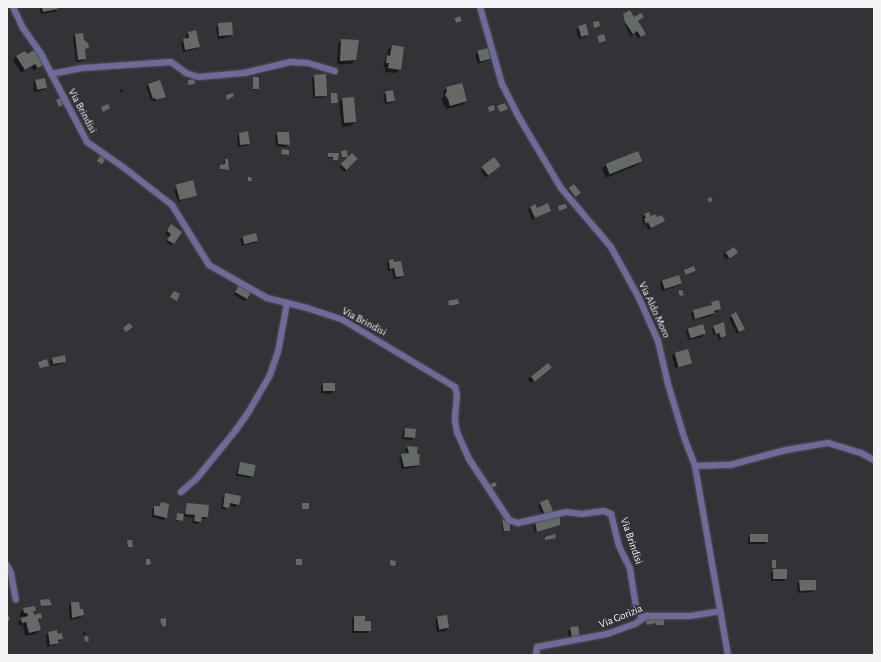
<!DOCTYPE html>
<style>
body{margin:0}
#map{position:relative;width:881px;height:662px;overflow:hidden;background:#323237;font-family:"Alegreya Sans",sans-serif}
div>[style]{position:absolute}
.shadow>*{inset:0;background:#0007;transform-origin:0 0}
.building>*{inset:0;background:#666a66;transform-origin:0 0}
.roads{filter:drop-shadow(0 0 1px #515156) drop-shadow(0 0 1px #515156)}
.minor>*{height:6px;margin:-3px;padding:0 3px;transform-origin:3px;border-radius:3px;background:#6e6b9b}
span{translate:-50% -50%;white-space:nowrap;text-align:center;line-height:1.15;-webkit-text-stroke:4px #323237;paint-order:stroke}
.street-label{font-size:11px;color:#f3f3f6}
.frame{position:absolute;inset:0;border:8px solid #f3f3f6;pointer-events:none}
</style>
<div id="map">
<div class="shadow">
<div style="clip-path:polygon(39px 7px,57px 7px,57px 9px,55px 12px,41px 14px)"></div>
<div style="clip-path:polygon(623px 15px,633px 18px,643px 17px,637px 22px,642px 36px,638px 39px,635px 33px,630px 36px,625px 24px,626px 23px)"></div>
<div style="clip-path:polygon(219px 25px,232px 35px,230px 37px,218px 39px,216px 27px)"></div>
<div style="clip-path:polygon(579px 27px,588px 35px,585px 37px,579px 39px,576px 30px)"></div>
<div style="clip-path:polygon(188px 33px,199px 47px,196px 49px,183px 52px,181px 42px,187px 39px,186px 35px)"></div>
<div style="clip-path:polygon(75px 35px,88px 48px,84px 50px,85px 58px,83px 61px,76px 62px,73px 37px)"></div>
<div style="clip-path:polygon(342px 40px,355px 60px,351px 64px,337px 64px,338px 44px)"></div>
<div style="clip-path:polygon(392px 46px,400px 69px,396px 73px,385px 72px,385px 67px,383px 67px,388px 50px)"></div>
<div style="clip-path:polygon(477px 52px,490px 59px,478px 64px,475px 55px)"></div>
<div style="clip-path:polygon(17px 56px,26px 56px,42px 64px,34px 71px,31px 67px,21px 73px,13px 60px)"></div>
<div style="clip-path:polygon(315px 76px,326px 95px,324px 98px,313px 98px,312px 78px)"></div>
<div style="clip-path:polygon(253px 78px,259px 88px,258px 89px,253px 90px)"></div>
<div style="clip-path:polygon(35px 80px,46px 88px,43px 90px,34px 92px,33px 83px)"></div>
<div style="clip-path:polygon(149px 84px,164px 97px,153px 102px,153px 100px,151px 100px,146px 87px)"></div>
<div style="clip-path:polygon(447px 88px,466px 101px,462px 105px,446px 109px,441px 99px,444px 96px,443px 92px)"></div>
<div style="clip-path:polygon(122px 89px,123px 92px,121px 93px,120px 90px)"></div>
<div style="clip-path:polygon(385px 93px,394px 101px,391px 103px,385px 104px,383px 95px)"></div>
<div style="clip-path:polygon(343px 98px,355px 122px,351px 126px,342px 127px,339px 102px)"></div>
<div style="clip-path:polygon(247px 132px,249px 143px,247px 146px,238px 147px,237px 136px,239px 134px)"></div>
<div style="clip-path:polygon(278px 133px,289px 145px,286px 147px,276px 146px,275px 136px)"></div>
<div style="clip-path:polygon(637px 152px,641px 161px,637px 165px,606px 178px,602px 169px,606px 165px)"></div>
<div style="clip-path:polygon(329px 154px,337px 160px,333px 161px,333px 158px,328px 158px)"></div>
<div style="left:352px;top:154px;width:7px;height:18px;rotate:45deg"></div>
<div style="left:494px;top:159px;width:9px;height:18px;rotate:49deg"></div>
<div style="clip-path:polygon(225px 160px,227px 160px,228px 170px,220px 170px)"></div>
<div style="clip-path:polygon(192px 181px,196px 194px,178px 202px,174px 189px)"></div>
<div style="clip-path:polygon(573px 186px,577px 196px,572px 199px,566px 191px)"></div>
<div style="clip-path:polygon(530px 207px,536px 210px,550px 210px,532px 220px,528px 210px)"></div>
<div style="clip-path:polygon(645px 214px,650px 217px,664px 221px,648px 230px,646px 224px,643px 225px,642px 217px)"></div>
<div style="clip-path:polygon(171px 226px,173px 244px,171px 246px,166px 242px,169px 237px,165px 234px)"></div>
<div style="clip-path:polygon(243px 237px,257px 241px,254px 243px,242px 246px,240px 239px)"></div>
<div style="left:734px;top:248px;width:6px;height:13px;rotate:59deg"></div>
<div style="clip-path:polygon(389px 261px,403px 276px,400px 278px,394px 279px,392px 270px,388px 271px,387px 263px)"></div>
<div style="clip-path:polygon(662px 280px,681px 284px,678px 286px,662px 291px,660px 283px)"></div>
<div style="left:239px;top:286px;width:13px;height:10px;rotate:32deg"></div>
<div style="clip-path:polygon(712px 303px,720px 309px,711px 316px,693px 320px,691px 313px,694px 311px,710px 307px)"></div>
<div style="clip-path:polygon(736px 314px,743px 329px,737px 334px,729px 318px)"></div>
<div style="clip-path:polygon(714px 327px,725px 336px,723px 338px,719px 340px,717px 334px,714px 335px,712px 329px)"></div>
<div style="clip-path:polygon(688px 329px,704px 334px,702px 337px,688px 340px,686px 331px)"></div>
<div style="clip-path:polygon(675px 353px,691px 363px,688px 365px,675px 368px,672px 355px)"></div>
<div style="clip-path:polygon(53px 358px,65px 362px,62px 364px,51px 366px,50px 361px)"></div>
<div style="clip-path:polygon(548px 364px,549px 370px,531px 383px,528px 379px)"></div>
<div style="clip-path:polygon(324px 384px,334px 391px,331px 394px,321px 393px,321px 386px)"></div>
<div style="clip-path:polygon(406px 429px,414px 438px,412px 440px,402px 439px,403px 431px)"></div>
<div style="clip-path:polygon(408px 447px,416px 454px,419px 464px,416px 467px,402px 469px,399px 458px,406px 454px,405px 449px)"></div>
<div style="clip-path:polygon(240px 463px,254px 476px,251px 478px,236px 476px,238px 466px)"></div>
<div style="clip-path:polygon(225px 495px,238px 504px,235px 507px,228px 505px,225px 510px,221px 509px,223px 497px)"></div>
<div style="clip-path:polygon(162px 503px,166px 517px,163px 520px,152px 517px,152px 510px,154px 507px,159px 507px)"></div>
<div style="clip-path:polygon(541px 503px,552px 511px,543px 517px,538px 506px)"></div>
<div style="clip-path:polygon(188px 504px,207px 517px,204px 519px,200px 519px,198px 524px,192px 523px,193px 518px,183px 516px,181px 521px,175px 521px,177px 514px,183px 515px)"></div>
<div style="clip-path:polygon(502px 520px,509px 525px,508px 531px,503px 532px)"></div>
<div style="clip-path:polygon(536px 523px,559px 525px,535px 532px,533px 526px)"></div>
<div style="clip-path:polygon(750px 535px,767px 541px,765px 544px,748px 544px,748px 538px)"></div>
<div style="clip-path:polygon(773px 571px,786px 578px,783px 581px,771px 581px,771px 573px)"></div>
<div style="clip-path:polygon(800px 581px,815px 590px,812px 592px,798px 593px,797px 584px)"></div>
<div style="clip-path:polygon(71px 603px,83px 615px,80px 618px,70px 620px,69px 606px)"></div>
<div style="clip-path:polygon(24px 609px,35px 610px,32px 613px,33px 616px,41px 618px,38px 621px,40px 630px,36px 634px,25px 636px,23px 625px,19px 626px,18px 622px,24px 618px,25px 616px,20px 617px,20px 613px)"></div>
<div style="clip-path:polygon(354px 617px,364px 622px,370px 630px,367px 633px,352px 633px,352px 619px)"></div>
<div style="clip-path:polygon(438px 618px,448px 628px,446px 631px,437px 632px,435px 620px)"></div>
<div style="clip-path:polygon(161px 620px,165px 626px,164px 627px,161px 628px)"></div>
<div style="clip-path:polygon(571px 629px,579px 638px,570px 641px,568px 631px)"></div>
<div style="clip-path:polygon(56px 631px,57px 635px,62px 639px,55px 645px,47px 647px,46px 635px,48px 633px)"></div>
<div style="clip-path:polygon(85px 631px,86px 634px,83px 635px,83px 632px)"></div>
</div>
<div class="building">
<div style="clip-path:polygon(42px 7px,58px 7px,58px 9px,43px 12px)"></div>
<div style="clip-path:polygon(630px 10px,634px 17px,641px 13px,644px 17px,638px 21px,646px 34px,641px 37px,637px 31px,633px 34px,625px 22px,623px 14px)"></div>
<div style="left:460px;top:16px;width:5px;height:6px;rotate:68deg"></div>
<div style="clip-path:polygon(599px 21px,600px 26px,594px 28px,593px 22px)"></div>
<div style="left:232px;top:22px;width:13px;height:14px;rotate:86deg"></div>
<div style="left:586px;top:24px;width:11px;height:8px;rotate:75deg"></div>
<div style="clip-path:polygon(196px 30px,200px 47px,185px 50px,183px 39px,189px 38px,188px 32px)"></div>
<div style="clip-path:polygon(83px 33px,84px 40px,88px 43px,89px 48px,85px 49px,86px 59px,78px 60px,75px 34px)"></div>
<div style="left:604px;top:34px;width:7px;height:7px;rotate:74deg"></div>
<div style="clip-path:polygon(341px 39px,359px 40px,356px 60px,340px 61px)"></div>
<div style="clip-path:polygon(392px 45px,404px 47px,401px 70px,388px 68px,389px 63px,386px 63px,387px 55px,390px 56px)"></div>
<div style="left:488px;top:48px;width:11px;height:11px;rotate:75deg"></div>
<div style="clip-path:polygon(35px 50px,43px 65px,38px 68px,35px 64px,25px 70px,16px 56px,25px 51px,27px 54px)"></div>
<div style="left:326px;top:74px;width:22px;height:12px;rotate:87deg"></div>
<div style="left:253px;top:77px;width:6px;height:12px"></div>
<div style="left:45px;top:78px;width:10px;height:10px;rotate:79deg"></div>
<div style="clip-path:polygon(194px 79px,195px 84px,188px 85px,188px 80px)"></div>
<div style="clip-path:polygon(160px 80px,166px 97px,156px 100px,155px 98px,153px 99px,148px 84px)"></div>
<div style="clip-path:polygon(462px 83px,467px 101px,450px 106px,448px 99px,445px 95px,447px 91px,446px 87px)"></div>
<div style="left:393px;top:90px;width:11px;height:8px;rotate:80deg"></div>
<div style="clip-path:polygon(233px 93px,234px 96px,227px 100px,226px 95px)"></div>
<div style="clip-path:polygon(331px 93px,337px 93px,338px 103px,331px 103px)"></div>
<div style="clip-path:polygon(61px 97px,64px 104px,59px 107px,56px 100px)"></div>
<div style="left:354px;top:97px;width:25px;height:12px;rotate:85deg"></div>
<div style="clip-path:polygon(505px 103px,508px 109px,500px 112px,497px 106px)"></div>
<div style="clip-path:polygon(108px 104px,110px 108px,103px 112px,101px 107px)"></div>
<div style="clip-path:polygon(494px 105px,495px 110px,489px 112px,488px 107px)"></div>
<div style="clip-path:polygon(248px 131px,250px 144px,240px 145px,239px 133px)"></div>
<div style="clip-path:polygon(277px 132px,289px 132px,290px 145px,278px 144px)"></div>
<div style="clip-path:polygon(282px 149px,289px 150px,289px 155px,281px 154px)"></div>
<div style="clip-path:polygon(347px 150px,348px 157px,342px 157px,341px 151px)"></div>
<div style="left:638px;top:151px;width:11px;height:35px;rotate:68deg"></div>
<div style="clip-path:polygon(328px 153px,339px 153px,338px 160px,333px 160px,333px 157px,328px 157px)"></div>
<div style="left:352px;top:153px;width:8px;height:16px;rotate:45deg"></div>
<div style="left:100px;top:156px;width:6px;height:6px;rotate:31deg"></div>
<div style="left:494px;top:157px;width:11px;height:16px;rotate:52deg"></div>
<div style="clip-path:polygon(225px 159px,228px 159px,229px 170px,220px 169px,220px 165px,225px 164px)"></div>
<div style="clip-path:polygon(248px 177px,251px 177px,252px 181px,248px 181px)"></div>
<div style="left:193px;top:180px;width:16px;height:18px;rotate:75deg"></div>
<div style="left:574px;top:184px;width:11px;height:7px;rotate:52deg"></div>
<div style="left:711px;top:197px;width:4px;height:4px;rotate:63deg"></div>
<div style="clip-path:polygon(548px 203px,551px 211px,535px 218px,530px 207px,535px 204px,537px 208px)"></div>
<div style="clip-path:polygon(566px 204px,567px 208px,559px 211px,558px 206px)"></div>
<div style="clip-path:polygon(649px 212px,651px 216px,655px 214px,657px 217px,662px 215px,665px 221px,651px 228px,648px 222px,646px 224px,644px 219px,646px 218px,644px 214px)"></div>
<div style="clip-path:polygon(171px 224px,182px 232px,174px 244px,167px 240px,171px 234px,167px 231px)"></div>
<div style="left:256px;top:233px;width:8px;height:14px;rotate:76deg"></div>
<div style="left:734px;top:247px;width:7px;height:10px;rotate:56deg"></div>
<div style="clip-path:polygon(393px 259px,394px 262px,401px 261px,404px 276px,396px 277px,394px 268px,390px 269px,389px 260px)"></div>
<div style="left:694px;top:266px;width:5px;height:11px;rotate:68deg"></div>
<div style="left:679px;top:275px;width:9px;height:18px;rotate:72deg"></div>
<div style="left:239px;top:285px;width:14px;height:8px;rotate:30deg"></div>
<div style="clip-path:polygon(682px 290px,684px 295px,680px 296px,678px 291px)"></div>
<div style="clip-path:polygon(174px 291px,180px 294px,177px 301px,170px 297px)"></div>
<div style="left:458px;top:299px;width:5px;height:10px;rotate:79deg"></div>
<div style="clip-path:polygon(719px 300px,721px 309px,714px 311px,715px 313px,695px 319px,693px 310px,712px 305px,711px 302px)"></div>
<div style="clip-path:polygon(736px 312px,745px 329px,739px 332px,731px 315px)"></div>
<div style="clip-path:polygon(724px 322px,726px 336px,721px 338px,719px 333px,716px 334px,713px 326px)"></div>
<div style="clip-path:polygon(129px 323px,133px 327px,126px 332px,123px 328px)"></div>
<div style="left:703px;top:324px;width:10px;height:16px;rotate:73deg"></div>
<div style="left:688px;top:349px;width:15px;height:14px;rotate:74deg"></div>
<div style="clip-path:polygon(65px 355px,66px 362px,53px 364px,52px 358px)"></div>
<div style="clip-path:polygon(47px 359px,49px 366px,40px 368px,38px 362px)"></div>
<div style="left:548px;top:363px;width:6px;height:22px;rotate:51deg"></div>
<div style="left:323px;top:383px;width:12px;height:8px"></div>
<div style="left:405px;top:428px;width:11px;height:9px;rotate:5deg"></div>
<div style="clip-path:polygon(407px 446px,418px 447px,417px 453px,421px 456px,419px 457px,420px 465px,404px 467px,401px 454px,409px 453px)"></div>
<div style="left:240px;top:462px;width:16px;height:12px;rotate:11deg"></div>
<div style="clip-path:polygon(495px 482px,497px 486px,489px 489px,488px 485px)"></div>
<div style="clip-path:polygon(225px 493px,241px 496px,239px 505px,230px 503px,229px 508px,223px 507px)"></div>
<div style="left:548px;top:499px;width:13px;height:9px;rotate:67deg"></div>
<div style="clip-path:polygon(161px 502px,169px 504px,167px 518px,154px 515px,154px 506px,160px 506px)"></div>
<div style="clip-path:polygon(187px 503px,209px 505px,208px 517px,202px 517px,201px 522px,194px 521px,195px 515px,185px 514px)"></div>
<div style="left:302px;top:503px;width:7px;height:6px"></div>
<div style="left:177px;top:513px;width:7px;height:7px;rotate:8deg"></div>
<div style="clip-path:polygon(560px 516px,560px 525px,537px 532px,535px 522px)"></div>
<div style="clip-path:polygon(502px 519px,510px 524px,510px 531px,504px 531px)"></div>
<div style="clip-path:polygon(555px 534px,556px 538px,545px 540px,545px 537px)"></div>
<div style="left:750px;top:534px;width:18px;height:8px"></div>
<div style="clip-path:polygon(127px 540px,132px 540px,133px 547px,128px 547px)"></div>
<div style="clip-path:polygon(146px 559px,150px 559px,151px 564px,146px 565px)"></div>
<div style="left:296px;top:559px;width:6px;height:6px"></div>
<div style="clip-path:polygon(390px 560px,396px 561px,395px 566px,390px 565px)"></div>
<div style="left:772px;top:560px;width:4px;height:8px"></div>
<div style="left:787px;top:569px;width:10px;height:14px;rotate:90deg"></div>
<div style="clip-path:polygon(799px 580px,816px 580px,816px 590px,800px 591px)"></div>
<div style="clip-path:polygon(49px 599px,52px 605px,41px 606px,40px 600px)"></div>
<div style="clip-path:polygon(71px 602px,79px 602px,80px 609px,83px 609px,84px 615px,72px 618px)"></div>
<div style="clip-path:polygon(35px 606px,36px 611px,33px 611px,34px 615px,41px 613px,42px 618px,38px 619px,41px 630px,29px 633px,26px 622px,22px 623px,21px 618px,28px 616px,27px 613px,24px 613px,23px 608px)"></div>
<div style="clip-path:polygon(7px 611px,10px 620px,7px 621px)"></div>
<div style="left:447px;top:615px;width:13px;height:10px;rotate:81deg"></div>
<div style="clip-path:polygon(354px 616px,365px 616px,365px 621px,371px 621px,371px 631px,354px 631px)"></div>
<div style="clip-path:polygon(651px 617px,664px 617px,664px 625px,656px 625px,656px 623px,647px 625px,645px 620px)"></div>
<div style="clip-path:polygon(166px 618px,166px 626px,162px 627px,160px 619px)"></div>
<div style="left:578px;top:626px;width:12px;height:8px;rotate:81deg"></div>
<div style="clip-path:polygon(57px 630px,58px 634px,62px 633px,63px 639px,58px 640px,59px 643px,50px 645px,48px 632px)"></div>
<div style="left:88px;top:636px;width:5px;height:4px;rotate:79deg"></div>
</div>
<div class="roads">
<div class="minor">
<div style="left:13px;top:7px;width:23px;rotate:65deg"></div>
<div style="left:23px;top:28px;width:29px;rotate:55deg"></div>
<div style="left:40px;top:52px;width:102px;rotate:62.4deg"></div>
<div style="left:87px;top:142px;width:44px;rotate:34.8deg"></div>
<div style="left:123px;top:167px;width:62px;rotate:37.8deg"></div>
<div style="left:172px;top:205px;width:70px;rotate:58.3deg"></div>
<div style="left:209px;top:265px;width:67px;rotate:29.6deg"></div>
<div style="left:267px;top:298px;width:41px;rotate:14deg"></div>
<div style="left:307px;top:308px;width:38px;rotate:18deg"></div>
<div style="left:343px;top:320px;width:131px;rotate:30.9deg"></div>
<div style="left:455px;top:387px;width:8px;rotate:76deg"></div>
<div style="left:457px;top:395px;width:25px;rotate:95deg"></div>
<div style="left:455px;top:420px;width:12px;rotate:81deg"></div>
<div style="left:457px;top:432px;width:30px;rotate:66deg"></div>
<div style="left:469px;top:459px;width:73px;rotate:56.7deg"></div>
<div style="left:509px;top:520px;width:9px;rotate:18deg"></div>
<div style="left:518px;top:523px;width:49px;rotate:-12.9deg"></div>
<div style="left:566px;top:512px;width:16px;rotate:7deg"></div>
<div style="left:582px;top:514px;width:22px;rotate:-8deg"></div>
<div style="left:604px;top:511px;width:8px;rotate:23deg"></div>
<div style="left:611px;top:514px;width:33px;rotate:76deg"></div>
<div style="left:619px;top:546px;width:25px;rotate:64deg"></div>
<div style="left:630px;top:569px;width:39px;rotate:81deg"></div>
<div style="left:636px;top:608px;width:12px;rotate:59deg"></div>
<div style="left:480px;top:7px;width:80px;rotate:74.1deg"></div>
<div style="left:502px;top:84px;width:34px;rotate:63deg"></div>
<div style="left:517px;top:114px;width:86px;rotate:59.3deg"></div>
<div style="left:561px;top:188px;width:77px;rotate:49.7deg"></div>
<div style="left:611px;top:247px;width:58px;rotate:61.2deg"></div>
<div style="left:639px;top:298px;width:47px;rotate:66.2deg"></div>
<div style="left:658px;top:341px;width:44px;rotate:76.9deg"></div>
<div style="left:668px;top:384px;width:55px;rotate:73.2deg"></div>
<div style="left:684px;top:437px;width:31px;rotate:69deg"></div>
<div style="left:695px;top:466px;width:192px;rotate:80.1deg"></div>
<div style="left:51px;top:74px;width:33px;rotate:-11deg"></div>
<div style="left:83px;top:68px;width:88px;rotate:-3.9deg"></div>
<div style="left:171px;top:62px;width:19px;rotate:36deg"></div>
<div style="left:186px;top:73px;width:13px;rotate:18deg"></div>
<div style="left:198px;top:77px;width:46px;rotate:-5deg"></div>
<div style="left:244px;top:73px;width:48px;rotate:-13.2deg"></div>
<div style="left:291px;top:62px;width:17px;rotate:3deg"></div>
<div style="left:308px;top:63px;width:28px;rotate:17deg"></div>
<div style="left:695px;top:466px;width:35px;rotate:-2deg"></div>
<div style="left:730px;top:465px;width:58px;rotate:-15deg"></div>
<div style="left:786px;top:450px;width:43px;rotate:-9.5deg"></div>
<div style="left:828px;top:443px;width:34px;rotate:17deg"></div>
<div style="left:861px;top:453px;width:15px;rotate:28deg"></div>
<div style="left:181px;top:492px;width:21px;rotate:-41deg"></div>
<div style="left:197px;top:478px;width:62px;rotate:-50.9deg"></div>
<div style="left:236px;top:430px;width:21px;rotate:-55deg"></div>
<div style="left:248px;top:413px;width:44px;rotate:-59.9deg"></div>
<div style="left:270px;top:375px;width:24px;rotate:-71deg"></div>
<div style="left:278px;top:352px;width:50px;rotate:-79.6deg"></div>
<div style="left:7px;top:565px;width:9px;rotate:63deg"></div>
<div style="left:11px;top:573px;width:27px;rotate:80deg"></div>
<div style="left:536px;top:655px;width:8px;rotate:-83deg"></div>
<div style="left:537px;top:647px;width:71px;rotate:-10.5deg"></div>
<div style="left:607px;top:634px;width:30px;rotate:-20deg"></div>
<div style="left:635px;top:624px;width:14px;rotate:-36deg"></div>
<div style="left:646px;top:616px;width:44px"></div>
<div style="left:690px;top:616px;width:31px;rotate:-9deg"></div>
</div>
</div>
<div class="street-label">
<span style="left:82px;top:111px;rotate:62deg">Via Brindisi</span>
<span style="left:654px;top:310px;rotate:65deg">Via Aldo Moro</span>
<span style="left:364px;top:322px;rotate:28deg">Via Brindisi</span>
<span style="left:631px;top:541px;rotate:71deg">Via Brindisi</span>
<span style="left:621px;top:617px;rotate:-22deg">Via Gorizia</span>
</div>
<div class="frame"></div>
</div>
